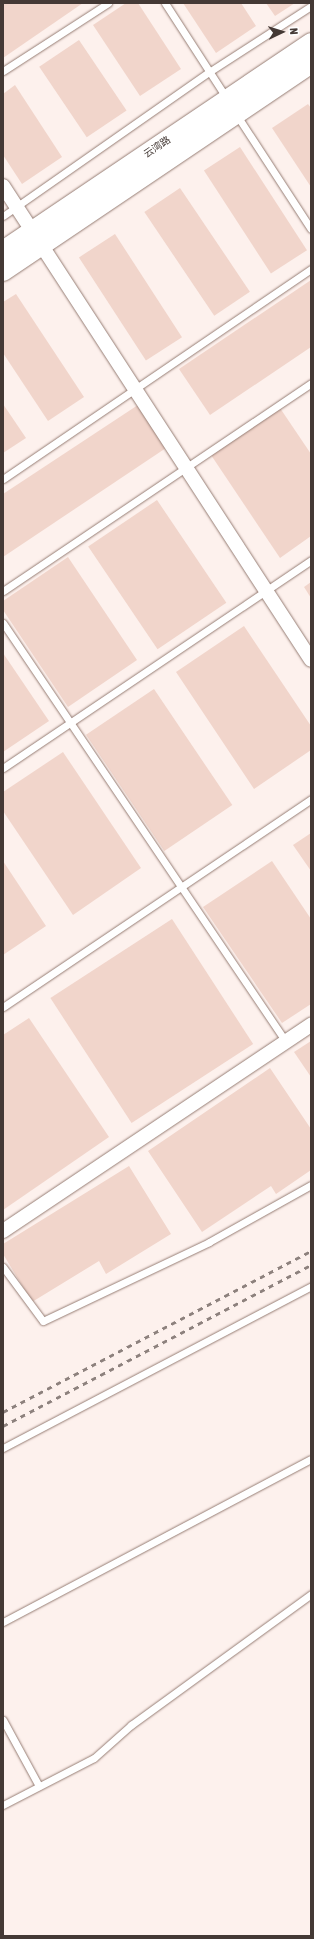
<!DOCTYPE html>
<meta charset="utf-8">
<style>
body{margin:0}
#map{position:relative;width:314px;height:1939px;overflow:hidden;background:#fdf1ed;font-family:"Asap Condensed","Noto Sans SC",sans-serif}
div>[style]{position:absolute}
.building>*{inset:0;background:#f1d5cb;transform-origin:0 0}
.roads{filter:drop-shadow(0 0 1px #967d74) drop-shadow(0 0 1px #967d74)}
.lane>*{height:7px;margin:-3.5px;padding:0 3.5px;transform-origin:3.5px;border-radius:3.5px;background:#fff}
.street>*{height:14px;margin:-7px;padding:0 7px;transform-origin:7px;border-radius:7px;background:#fff}
.secondary>*{height:20px;margin:-10px;padding:0 10px;transform-origin:10px;border-radius:10px;background:#fff}
.rail>*{height:3px;margin-top:-1.5px;transform-origin:0;background:repeating-linear-gradient(90deg,#8d817d 0 5px,transparent 0 10px)}
span{translate:-50% -50%;white-space:nowrap;text-align:center;line-height:1.15;-webkit-text-stroke:3.5px #fff;paint-order:stroke}
.street-label{font-size:10px;color:#443935}
.frame{position:absolute;inset:0;border:4px solid #443935;pointer-events:none}
.north{position:absolute;left:262px;top:12px;width:40px;height:40px;-webkit-text-stroke:3px #fff;paint-order:stroke;rotate:86deg;font-size:11px;font-weight:700;line-height:16px;text-align:center;color:#443935}
.north::after{content:'';display:block;margin:auto;width:14px;height:18px;background:#443935;clip-path:polygon(50% 0,100% 100%,50% 72%,0 100%)}
</style>
<div id="map">
<div class="building">
<div style="clip-path:polygon(3px 3px,83px 3px,3px 58px)"></div>
<div style="clip-path:polygon(126px 3px,138px 3px,181px 69px,140px 96px,93px 25px)"></div>
<div style="clip-path:polygon(183px 3px,241px 3px,256px 26px,216px 53px)"></div>
<div style="clip-path:polygon(266px 3px,295px 3px,275px 16px)"></div>
<div style="left:79px;top:40px;width:85px;height:48px;rotate:56deg"></div>
<div style="clip-path:polygon(15px 85px,62px 157px,22px 184px,3px 155px,3px 94px)"></div>
<div style="clip-path:polygon(308px 104px,311px 108px,311px 187px,272px 128px)"></div>
<div style="left:240px;top:147px;width:123px;height:43px;rotate:57deg"></div>
<div style="left:180px;top:188px;width:125px;height:43px;rotate:56deg"></div>
<div style="left:115px;top:234px;width:123px;height:43px;rotate:57deg"></div>
<div style="clip-path:polygon(311px 280px,311px 347px,210px 415px,179px 369px)"></div>
<div style="clip-path:polygon(16px 294px,84px 397px,48px 421px,3px 353px,3px 302px)"></div>
<div style="clip-path:polygon(141px 403px,169px 446px,3px 557px,3px 494px)"></div>
<div style="clip-path:polygon(3px 404px,26px 438px,3px 453px)"></div>
<div style="clip-path:polygon(280px 408px,311px 454px,311px 536px,280px 558px,211px 455px)"></div>
<div style="left:157px;top:500px;width:124px;height:83px;rotate:56deg"></div>
<div style="clip-path:polygon(68px 557px,137px 660px,68px 707px,3px 610px,3px 601px)"></div>
<div style="clip-path:polygon(311px 582px,311px 598px,304px 587px)"></div>
<div style="clip-path:polygon(244px 626px,311px 726px,311px 750px,254px 789px,176px 672px)"></div>
<div style="clip-path:polygon(3px 653px,49px 721px,3px 752px)"></div>
<div style="left:154px;top:689px;width:140px;height:82px;rotate:56deg"></div>
<div style="clip-path:polygon(63px 752px,141px 868px,73px 915px,3px 811px,3px 792px)"></div>
<div style="clip-path:polygon(311px 833px,311px 871px,293px 845px)"></div>
<div style="clip-path:polygon(3px 861px,46px 926px,3px 955px)"></div>
<div style="clip-path:polygon(272px 861px,311px 919px,311px 1004px,282px 1023px,203px 907px)"></div>
<div style="left:172px;top:919px;width:149px;height:145px;rotate:57deg"></div>
<div style="clip-path:polygon(29px 1018px,109px 1137px,3px 1210px,3px 1035px)"></div>
<div style="clip-path:polygon(311px 1041px,311px 1077px,294px 1052px)"></div>
<div style="clip-path:polygon(270px 1068px,311px 1129px,311px 1170px,276px 1194px,271px 1186px,202px 1232px,148px 1151px)"></div>
<div style="clip-path:polygon(129px 1166px,171px 1234px,106px 1274px,99px 1261px,32px 1302px,3px 1254px,3px 1244px)"></div>
</div>
<div class="roads">
<div class="lane">
<div style="left:165px;top:3px;width:114px;rotate:57.1deg"></div>
<div style="left:3px;top:71px;width:125px;rotate:-32.9deg"></div>
<div style="left:236px;top:114px;width:137px;rotate:56.9deg"></div>
<div style="left:3px;top:216px;width:251px;rotate:-35deg"></div>
<div style="left:209px;top:72px;width:121px;rotate:-32.9deg"></div>
<div style="left:3px;top:479px;width:373px;rotate:-34.3deg"></div>
<div style="left:3px;top:591px;width:372px;rotate:-34deg"></div>
<div style="left:3px;top:623px;width:506px;rotate:55.96deg"></div>
<div style="left:3px;top:768px;width:372px;rotate:-34deg"></div>
<div style="left:3px;top:1007px;width:372px;rotate:-34deg"></div>
<div style="left:3px;top:1267px;width:67px;rotate:53.5deg"></div>
<div style="left:43px;top:1321px;width:184px;rotate:-25.4deg"></div>
<div style="left:209px;top:1242px;width:117px;rotate:-29.2deg"></div>
<div style="left:3px;top:1448px;width:348px;rotate:-27.7deg"></div>
<div style="left:3px;top:1622px;width:348px;rotate:-27.9deg"></div>
<div style="left:3px;top:1720px;width:75px;rotate:61.4deg"></div>
<div style="left:3px;top:1805px;width:102px;rotate:-27.3deg"></div>
<div style="left:94px;top:1758px;width:50px;rotate:-41.7deg"></div>
<div style="left:131px;top:1725px;width:223px;rotate:-36deg"></div>
</div>
<div class="street">
<div style="left:3px;top:186px;width:565px;rotate:56.98deg"></div>
<div style="left:3px;top:1231px;width:371px;rotate:-33.8deg"></div>
</div>
<div class="secondary">
<div style="left:3px;top:251px;width:372px;rotate:-34deg"></div>
<div style="left:3px;top:271px;width:372px;rotate:-34deg"></div>
</div>
</div>
<div class="rail">
<div style="left:3px;top:1412px;width:348px;rotate:-27.6deg"></div>
<div style="left:3px;top:1426px;width:348px;rotate:-27.6deg"></div>
</div>
<div class="street-label">
<span style="left:157px;top:147px;rotate:-34deg">云湾路</span>
</div>
<div class="frame"></div>
<div class="north">N</div>
</div>
